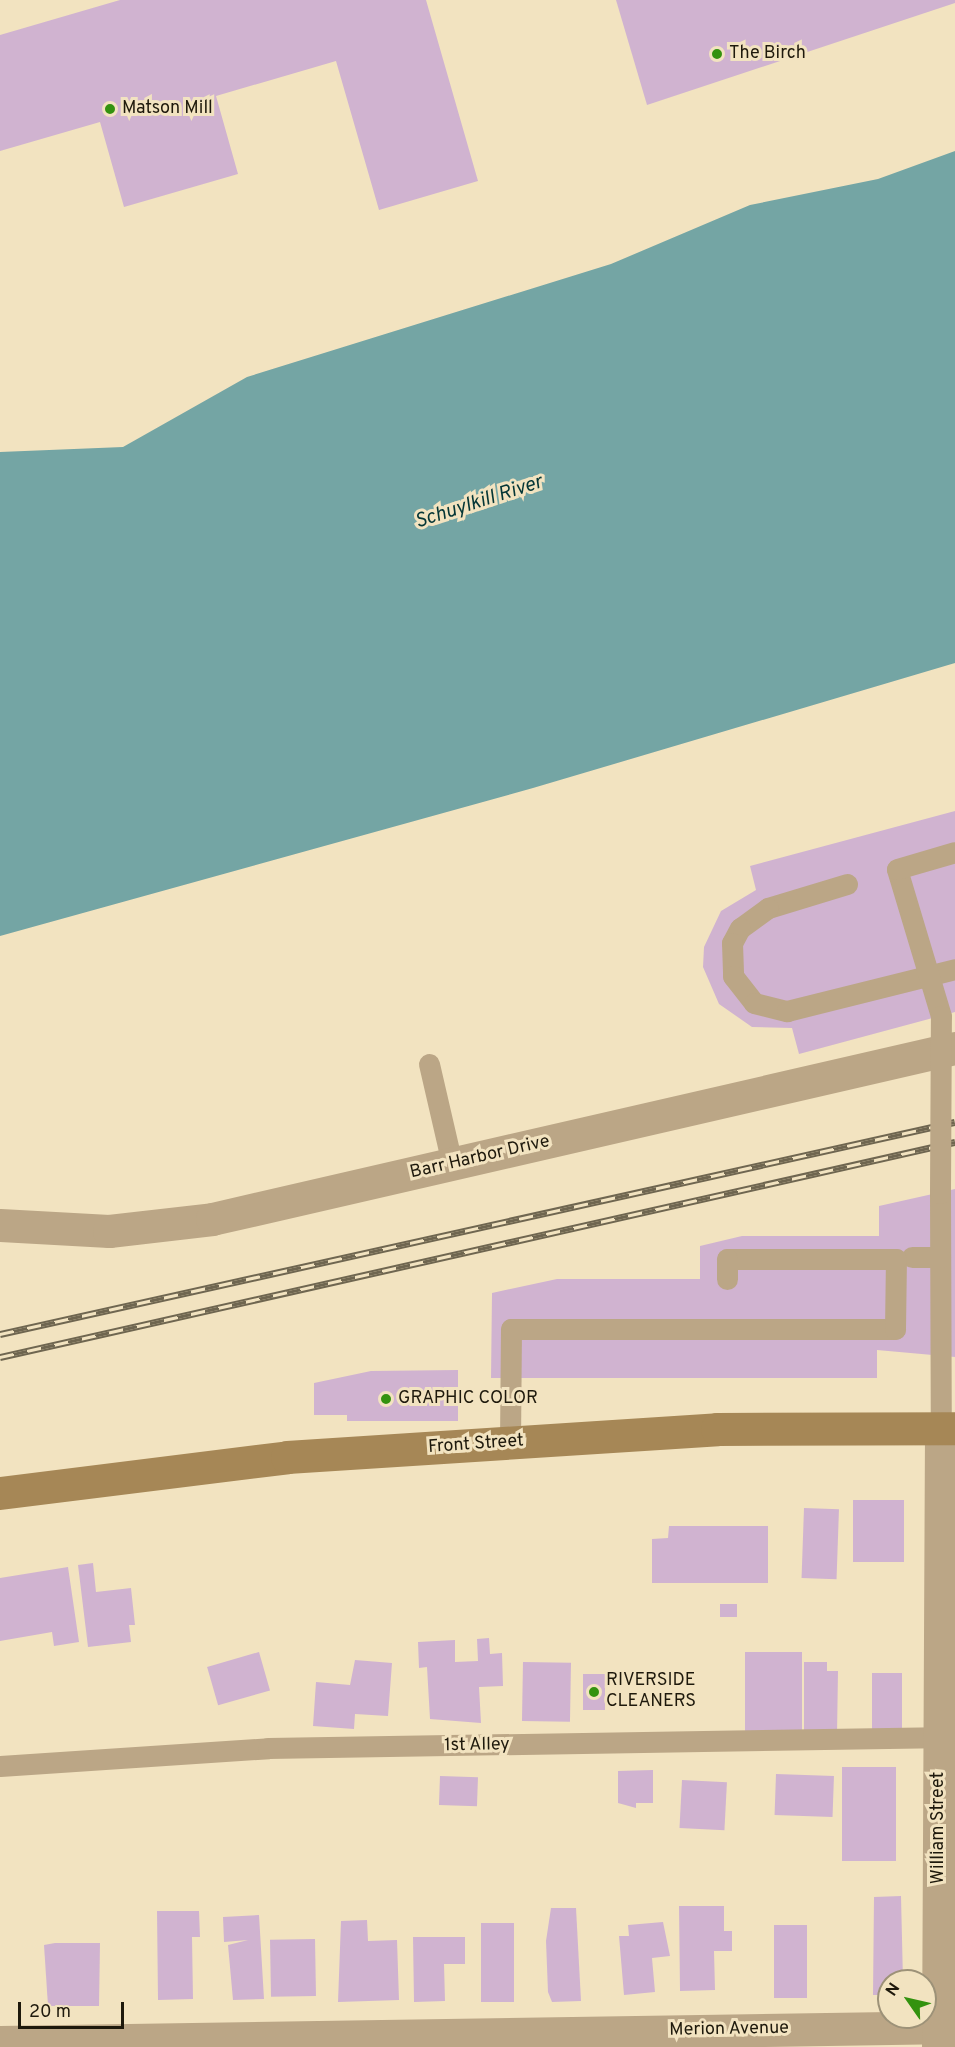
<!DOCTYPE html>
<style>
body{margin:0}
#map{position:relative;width:955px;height:2047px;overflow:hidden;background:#f2e3c0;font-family:Overpass,sans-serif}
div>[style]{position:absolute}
.water>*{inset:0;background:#74a5a4}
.building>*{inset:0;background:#d0b3d0;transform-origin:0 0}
.lane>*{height:21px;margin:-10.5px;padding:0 10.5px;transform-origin:10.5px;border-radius:10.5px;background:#bba686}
.street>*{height:33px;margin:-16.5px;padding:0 16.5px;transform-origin:16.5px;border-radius:16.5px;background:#bba686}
.secondary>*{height:33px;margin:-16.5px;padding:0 16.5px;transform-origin:16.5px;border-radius:16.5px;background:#a68756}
.rail>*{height:7px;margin-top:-3.5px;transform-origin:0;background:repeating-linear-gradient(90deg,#f2e3c0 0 14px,#6f6650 0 28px);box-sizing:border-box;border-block:2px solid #6f6650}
.lane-bridge>*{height:21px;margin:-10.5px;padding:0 10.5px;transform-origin:10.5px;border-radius:10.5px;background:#bba686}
.dots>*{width:16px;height:16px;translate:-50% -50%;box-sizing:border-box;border:3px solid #f2e3c0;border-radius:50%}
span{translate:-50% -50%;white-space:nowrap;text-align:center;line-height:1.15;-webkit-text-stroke:6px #f2e3c0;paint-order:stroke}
.poi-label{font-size:18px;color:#1e190c}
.left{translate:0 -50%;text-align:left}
.street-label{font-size:18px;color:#1e190c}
.water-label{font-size:20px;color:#043636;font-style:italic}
.north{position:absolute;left:877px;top:1969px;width:60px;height:60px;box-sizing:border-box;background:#f2e3c0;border:2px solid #9d9278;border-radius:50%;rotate:304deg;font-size:16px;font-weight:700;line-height:24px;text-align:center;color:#1e190c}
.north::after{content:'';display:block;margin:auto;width:21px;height:27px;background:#33920f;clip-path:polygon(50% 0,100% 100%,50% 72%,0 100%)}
.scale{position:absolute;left:18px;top:2002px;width:106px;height:27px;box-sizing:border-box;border:3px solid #1e190c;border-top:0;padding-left:8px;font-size:18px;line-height:21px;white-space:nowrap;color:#1e190c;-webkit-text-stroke:4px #f2e3c0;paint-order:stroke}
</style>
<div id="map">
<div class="water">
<div style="clip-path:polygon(955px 151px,955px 663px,533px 788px,0 936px,0 452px,123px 447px,247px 377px,611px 264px,750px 205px,878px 179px)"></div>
</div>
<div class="building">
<div style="clip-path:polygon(120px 0,426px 0,478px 181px,379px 210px,336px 61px,216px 96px,238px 174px,124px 207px,100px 122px,0 151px,0 35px)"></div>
<div style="clip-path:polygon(616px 0,955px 0,955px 3px,647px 105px)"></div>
<div style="clip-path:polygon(955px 811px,955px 1012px,799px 1054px,792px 1028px,752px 1027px,719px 1004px,703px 967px,704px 947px,721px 911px,756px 890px,750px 866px)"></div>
<div style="clip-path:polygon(955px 1189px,955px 1357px,877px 1350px,877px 1378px,491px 1378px,492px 1293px,557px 1279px,700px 1279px,700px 1246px,742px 1236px,879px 1236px,879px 1206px)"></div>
<div style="clip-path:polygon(458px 1370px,458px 1421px,347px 1421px,347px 1415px,314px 1415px,314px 1383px,371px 1371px)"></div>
<div style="left:853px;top:1500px;width:51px;height:62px"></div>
<div style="left:804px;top:1508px;width:35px;height:70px;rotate:2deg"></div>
<div style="clip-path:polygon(669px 1526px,768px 1526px,768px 1583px,652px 1583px,652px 1539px,668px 1538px)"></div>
<div style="clip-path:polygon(93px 1563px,96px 1592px,131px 1588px,135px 1625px,129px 1625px,131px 1642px,88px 1647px,78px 1565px)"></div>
<div style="clip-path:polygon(68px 1567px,79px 1642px,54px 1646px,52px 1632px,0 1641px,0 1578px)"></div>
<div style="left:720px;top:1604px;width:17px;height:13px"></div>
<div style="clip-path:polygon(489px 1638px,490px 1654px,502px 1653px,503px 1686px,479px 1687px,481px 1723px,430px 1719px,427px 1667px,419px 1668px,418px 1642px,455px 1640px,455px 1662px,478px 1661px,477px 1639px)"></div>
<div style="left:259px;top:1652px;width:40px;height:54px;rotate:74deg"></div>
<div style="left:745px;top:1652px;width:57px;height:79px"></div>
<div style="clip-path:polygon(355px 1660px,392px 1663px,388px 1716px,355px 1714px,354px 1729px,313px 1726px,316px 1682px,350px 1685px)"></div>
<div style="left:523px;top:1662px;width:48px;height:59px;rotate:1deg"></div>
<div style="clip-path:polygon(804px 1662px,827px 1662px,827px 1671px,838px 1671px,837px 1735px,804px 1735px)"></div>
<div style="left:872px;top:1673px;width:30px;height:63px"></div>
<div style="left:583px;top:1674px;width:22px;height:36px"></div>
<div style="left:842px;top:1767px;width:54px;height:94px"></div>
<div style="clip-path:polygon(653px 1770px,653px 1803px,636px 1803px,636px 1808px,618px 1803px,618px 1771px)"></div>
<div style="left:776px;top:1774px;width:58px;height:41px;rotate:2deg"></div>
<div style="left:440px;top:1776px;width:38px;height:29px;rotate:2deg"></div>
<div style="left:682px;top:1780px;width:45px;height:48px;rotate:3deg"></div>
<div style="clip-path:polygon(901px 1896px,903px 1981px,889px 1981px,889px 1995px,873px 1995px,874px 1897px)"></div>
<div style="clip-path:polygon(679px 1906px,724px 1906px,724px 1931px,732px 1931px,732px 1951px,714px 1951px,715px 1990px,680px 1991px)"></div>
<div style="clip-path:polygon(551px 1908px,576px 1908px,581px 2001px,552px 2002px,548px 1992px,546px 1941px)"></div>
<div style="clip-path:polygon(157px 1911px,199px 1911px,200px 1937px,192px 1937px,193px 1999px,158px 2000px)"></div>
<div style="clip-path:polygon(259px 1915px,264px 1999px,233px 2000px,228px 1945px,248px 1940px,224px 1942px,223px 1917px)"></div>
<div style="clip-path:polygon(367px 1920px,368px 1941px,397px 1940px,399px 2000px,338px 2002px,341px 1921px)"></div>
<div style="clip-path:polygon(663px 1922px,670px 1956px,652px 1958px,655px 1992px,624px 1995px,619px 1936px,629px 1936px,628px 1925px)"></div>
<div style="left:481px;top:1923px;width:33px;height:79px"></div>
<div style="left:774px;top:1925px;width:33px;height:73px"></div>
<div style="clip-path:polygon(413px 1937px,465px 1937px,465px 1964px,444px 1964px,445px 2001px,414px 2002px)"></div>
<div style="left:315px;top:1939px;width:57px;height:45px;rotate:89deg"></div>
<div style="clip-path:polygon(55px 1943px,100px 1943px,99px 2006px,48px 2006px,44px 1945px)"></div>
</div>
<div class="lane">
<div style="left:847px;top:884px;width:83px;rotate:163.1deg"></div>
<div style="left:768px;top:908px;width:34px;rotate:144deg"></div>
<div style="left:740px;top:928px;width:17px;rotate:118deg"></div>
<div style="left:732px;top:943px;width:33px;rotate:88deg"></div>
<div style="left:733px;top:976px;width:34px;rotate:52deg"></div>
<div style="left:754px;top:1003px;width:34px;rotate:14deg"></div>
<div style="left:787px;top:1011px;width:173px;rotate:-14deg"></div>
<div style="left:941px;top:1016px;width:153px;rotate:-106.7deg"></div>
<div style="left:897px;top:869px;width:60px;rotate:-16.3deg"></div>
<div style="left:429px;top:1064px;width:103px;rotate:77deg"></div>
<div style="left:940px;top:1193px;width:235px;rotate:89.8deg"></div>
<div style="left:912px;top:1257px;width:28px"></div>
<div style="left:510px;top:1443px;width:114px;rotate:-89.5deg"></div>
<div style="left:511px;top:1329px;width:384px"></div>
<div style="left:895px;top:1329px;width:70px;rotate:-89.2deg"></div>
<div style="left:896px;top:1259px;width:169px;rotate:180deg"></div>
<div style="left:727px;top:1259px;width:20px;rotate:90deg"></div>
<div style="left:0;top:1766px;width:269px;rotate:-3.8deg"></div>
<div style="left:268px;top:1748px;width:683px;rotate:-0.92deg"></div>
</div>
<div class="street">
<div style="left:0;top:1225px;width:109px;rotate:3.2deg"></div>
<div style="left:109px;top:1231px;width:104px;rotate:-6.6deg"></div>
<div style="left:212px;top:1219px;width:762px;rotate:-12.96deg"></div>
<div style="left:0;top:2042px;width:955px;rotate:-0.9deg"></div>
<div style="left:938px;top:2047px;width:619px;rotate:-89.72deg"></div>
</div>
<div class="secondary">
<div style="left:0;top:1493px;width:289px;rotate:-7.1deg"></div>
<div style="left:287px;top:1457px;width:431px;rotate:-3.7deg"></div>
<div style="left:717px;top:1429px;width:238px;rotate:-0.2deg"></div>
</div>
<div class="rail">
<div style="left:0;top:1334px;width:978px;rotate:-12.52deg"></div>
<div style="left:0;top:1357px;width:979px;rotate:-12.69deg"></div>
</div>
<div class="lane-bridge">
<div style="left:940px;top:1193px;width:177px;rotate:-89.7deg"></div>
</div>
<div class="dots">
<div style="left:717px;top:54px;background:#33920f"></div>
<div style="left:110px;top:109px;background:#33920f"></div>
<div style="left:386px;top:1399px;background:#33920f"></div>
<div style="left:594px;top:1692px;background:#33920f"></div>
</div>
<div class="poi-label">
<span class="left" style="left:729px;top:54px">The Birch</span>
<span class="left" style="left:122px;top:109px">Matson Mill</span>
<span class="left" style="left:398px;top:1399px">GRAPHIC COLOR</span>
<span class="left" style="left:606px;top:1692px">RIVERSIDE<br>CLEANERS</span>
</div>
<div class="street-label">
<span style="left:480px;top:1158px;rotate:-13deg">Barr Harbor Drive</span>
<span style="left:476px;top:1445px;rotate:-4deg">Front Street</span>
<span style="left:477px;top:1746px;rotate:-1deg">1st Alley</span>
<span style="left:939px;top:1828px;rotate:-90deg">William Street</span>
<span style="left:729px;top:2030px;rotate:-1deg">Merion Avenue</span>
</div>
<div class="water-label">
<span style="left:479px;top:503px;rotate:-18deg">Schuylkill River</span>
</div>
<div class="north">N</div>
<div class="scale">20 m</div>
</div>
